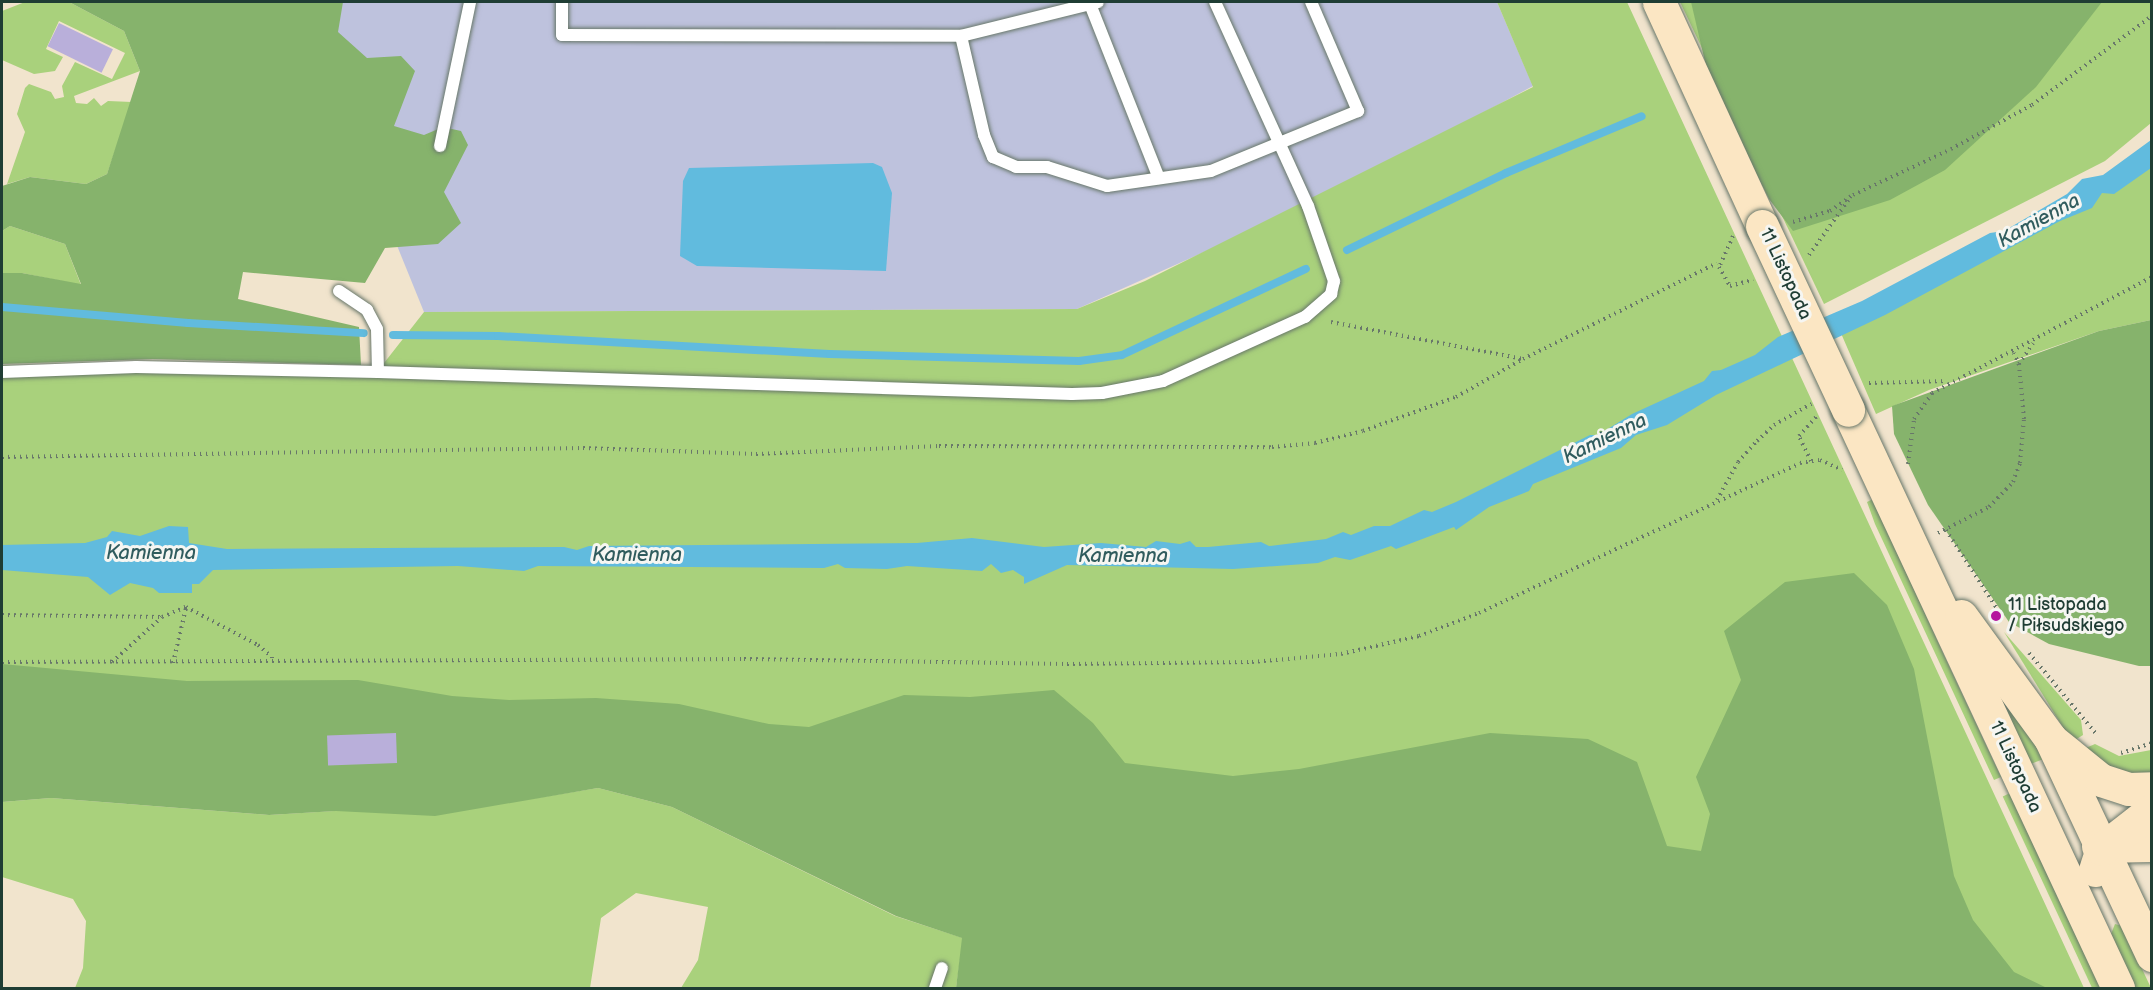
<!DOCTYPE html>
<meta charset="utf-8">
<style>
body{margin:0}
#map{position:relative;width:2153px;height:990px;overflow:hidden;background:#f1e4cd;font-family:"Balsamiq Sans",sans-serif}
div>[style]{position:absolute}
.industrial>*{inset:0;background:#bec2dd}
.green>*{inset:0;background:#a9d17c;transform-origin:0 0}
.forest>*{inset:0;background:#86b36c}
.water>*{inset:0;background:#61bbde}
.stream>*{height:8px;margin:-4px;padding:0 4px;transform-origin:4px;border-radius:4px;background:#61bbde}
.building>*{inset:0;background:#b9afda;transform-origin:0 0}
.path>*{height:4px;margin-top:-2px;transform-origin:0;background:repeating-linear-gradient(90deg,#68776a 0 1.5px,transparent 0 6px)}
.roads{filter:drop-shadow(0 0 2px #68776a) drop-shadow(0 0 2px #68776a)}
.lane>*{height:12px;margin:-6px;padding:0 6px;transform-origin:6px;border-radius:6px;background:#fff}
.secondary>*{height:33px;margin:-16.5px;padding:0 16.5px;transform-origin:16.5px;border-radius:16.5px;background:#fbe6c3}
.bridges{filter:drop-shadow(0 0 2px #68776a) drop-shadow(0 0 2px #68776a)}
.secondary-bridge>*{height:33px;margin:-16.5px;padding:0 16.5px;transform-origin:16.5px;border-radius:16.5px;background:#fbe6c3}
.dots>*{width:16px;height:16px;translate:-50% -50%;box-sizing:border-box;border:3px solid #f6f6f2;border-radius:50%}
span{translate:-50% -50%;white-space:nowrap;text-align:center;line-height:1.15;-webkit-text-stroke:6px #f6f6f2;paint-order:stroke}
.street-label{font-size:18px;color:#1f3d34}
.poi-label{font-size:18px;color:#1f3d34}
.left{translate:0 -50%;text-align:left}
.water-label{font-size:20px;color:#305c5e;font-style:italic}
.frame{position:absolute;inset:0;border:3px solid #1f3d34;pointer-events:none}
</style>
<div id="map">
<div class="industrial">
<div style="clip-path:polygon(298px 2px,1497px 2px,1533px 86px,1318px 201px,1077px 309px,424px 312px)"></div>
</div>
<div class="green">
<div style="clip-path:polygon(25px 2px,69px 2px,124px 31px,140px 71px,74px 96px,76px 103px,87px 104px,94px 98px,101px 106px,108px 101px,132px 102px,107px 174px,86px 184px,30px 177px,7px 184px,25px 132px,17px 114px,25px 88px,29px 84px,51px 92px,55px 99px,64px 97px,62px 86px,75px 62px,112px 79px,125px 53px,59px 21px,46px 49px,63px 57px,55px 71px,34px 74px,2px 60px,2px 11px)"></div>
<div style="clip-path:polygon(1497px 2px,1627px 2px,2084px 988px,1077px 988px,602px 775px,2px 783px,2px 365px,377px 372px,424px 312px,1077px 309px,1145px 281px,1533px 87px)"></div>
<div style="clip-path:polygon(1680px 2px,2151px 2px,2151px 123px,2105px 161px,1824px 304px)"></div>
<div style="clip-path:polygon(2151px 156px,2151px 320px,2099px 331px,1929px 390px,1876px 414px,1840px 331px)"></div>
<div style="clip-path:polygon(10px 226px,65px 244px,81px 285px,22px 273px,2px 273px,2px 231px)"></div>
<div style="clip-path:polygon(1873px 499px,1943px 653px,2001px 777px,1994px 780px,1875px 524px,1867px 502px)"></div>
<div style="clip-path:polygon(2004px 632px,2081px 720px,2083px 735px,2072px 742px)"></div>
<div style="clip-path:polygon(2009px 708px,2046px 758px,2031px 764px,2006px 712px)"></div>
<div style="clip-path:polygon(2095px 744px,2119px 756px,2151px 750px,2151px 777px,2136px 780px,2081px 750px)"></div>
<div style="clip-path:polygon(598px 788px,672px 807px,895px 916px,963px 938px,956px 988px,681px 988px,698px 960px,708px 907px,636px 893px,601px 918px,590px 988px,75px 988px,83px 968px,86px 921px,73px 899px,2px 877px,2px 802px,51px 798px,269px 815px,530px 799px)"></div>
<div style="left:2010px;top:793px;width:215px;height:8px;rotate:65deg"></div>
<div style="clip-path:polygon(2115px 924px,2122px 926px,2151px 988px,2136px 988px,2111px 934px)"></div>
</div>
<div class="forest">
<div style="clip-path:polygon(69px 2px,343px 2px,338px 32px,367px 58px,401px 56px,415px 71px,394px 126px,424px 135px,443px 127px,461px 131px,468px 145px,444px 192px,461px 223px,438px 244px,385px 248px,365px 283px,243px 272px,238px 299px,359px 327px,361px 365px,153px 359px,2px 364px,2px 273px,22px 273px,81px 284px,65px 244px,10px 226px,2px 231px,2px 186px,30px 177px,86px 184px,107px 174px,140px 71px,124px 31px)"></div>
<div style="clip-path:polygon(1691px 2px,2102px 2px,2036px 87px,1945px 170px,1890px 200px,1793px 231px,1769px 199px,1710px 83px)"></div>
<div style="clip-path:polygon(2151px 320px,2152px 666px,2139px 666px,2049px 644px,2009px 622px,1928px 505px,1894px 434px,1892px 406px,2099px 331px)"></div>
<div style="clip-path:polygon(1854px 573px,1887px 605px,1914px 669px,1954px 876px,1973px 920px,2014px 972px,2047px 988px,956px 988px,962px 938px,896px 916px,672px 807px,598px 788px,435px 816px,336px 811px,269px 815px,51px 798px,2px 802px,2px 664px,187px 681px,358px 680px,452px 696px,509px 700px,596px 698px,679px 704px,769px 724px,809px 727px,904px 695px,970px 697px,1054px 690px,1093px 723px,1125px 763px,1233px 776px,1299px 769px,1490px 733px,1588px 739px,1637px 762px,1667px 846px,1701px 851px,1710px 814px,1696px 777px,1741px 680px,1724px 631px,1785px 582px)"></div>
</div>
<div class="water">
<div style="clip-path:polygon(2151px 140px,2151px 168px,2114px 194px,2102px 193px,2092px 208px,2060px 221px,1885px 315px,1716px 395px,1667px 425px,1636px 435px,1621px 448px,1533px 484px,1529px 491px,1489px 507px,1456px 530px,1454px 527px,1396px 549px,1391px 546px,1350px 560px,1335px 557px,1318px 563px,1233px 569px,1067px 565px,1024px 584px,1024px 577px,1013px 570px,1001px 573px,991px 564px,982px 571px,907px 566px,887px 569px,845px 568px,838px 564px,824px 568px,538px 566px,524px 571px,458px 566px,213px 570px,199px 584px,192px 584px,192px 593px,159px 593px,153px 588px,130px 583px,110px 595px,88px 577px,2px 570px,2px 545px,85px 543px,107px 537px,112px 531px,140px 536px,169px 526px,188px 527px,189px 543px,227px 549px,564px 547px,577px 550px,589px 546px,917px 543px,972px 538px,1044px 547px,1101px 543px,1146px 547px,1156px 541px,1180px 544px,1190px 541px,1196px 547px,1208px 547px,1261px 542px,1269px 546px,1326px 539px,1343px 532px,1351px 535px,1374px 526px,1390px 526px,1424px 510px,1432px 512px,1456px 502px,1590px 435px,1598px 435px,1632px 414px,1704px 381px,1712px 371px,1721px 370px,1755px 355px,1778px 337px,1862px 301px,1990px 233px,2004px 231px,2067px 194px,2082px 179px,2103px 175px)"></div>
<div style="clip-path:polygon(873px 163px,882px 167px,892px 193px,886px 271px,697px 266px,680px 256px,683px 181px,689px 168px)"></div>
</div>
<div class="stream">
<div style="left:1347px;top:250px;width:177px;rotate:-25.8deg"></div>
<div style="left:1506px;top:173px;width:147px;rotate:-22.7deg"></div>
<div style="left:2px;top:307px;width:187px;rotate:4.9deg"></div>
<div style="left:188px;top:323px;width:176px;rotate:3.3deg"></div>
<div style="left:393px;top:335px;width:105px;rotate:0.5deg"></div>
<div style="left:498px;top:336px;width:332px;rotate:3.1deg"></div>
<div style="left:830px;top:354px;width:249px;rotate:1.6deg"></div>
<div style="left:1079px;top:361px;width:43px;rotate:-7.9deg"></div>
<div style="left:1122px;top:355px;width:203px;rotate:-25.1deg"></div>
</div>
<div class="building">
<div style="left:59px;top:23px;width:60px;height:26px;rotate:26deg"></div>
<div style="left:396px;top:733px;width:30px;height:69px;rotate:88deg"></div>
</div>
<div class="path">
<div style="left:1793px;top:222px;width:39px;rotate:-17deg"></div>
<div style="left:1830px;top:211px;width:28px;rotate:-35deg"></div>
<div style="left:1853px;top:195px;width:108px;rotate:-25.1deg"></div>
<div style="left:1951px;top:149px;width:92px;rotate:-28.5deg"></div>
<div style="left:2032px;top:105px;width:149px;rotate:-36.6deg"></div>
<div style="left:1733px;top:236px;width:34px;rotate:114deg"></div>
<div style="left:1719px;top:267px;width:22px;rotate:60deg"></div>
<div style="left:1730px;top:286px;width:24px;rotate:-15deg"></div>
<div style="left:1809px;top:255px;width:70px;rotate:-54.3deg"></div>
<div style="left:1331px;top:322px;width:196px;rotate:10.9deg"></div>
<div style="left:1523px;top:359px;width:216px;rotate:-26.3deg"></div>
<div style="left:2019px;top:364px;width:25px;rotate:-56deg"></div>
<div style="left:1869px;top:383px;width:78px;rotate:-1.5deg"></div>
<div style="left:2px;top:457px;width:581px;rotate:-0.89deg"></div>
<div style="left:583px;top:448px;width:173px;rotate:2deg"></div>
<div style="left:756px;top:454px;width:183px;rotate:-2.5deg"></div>
<div style="left:939px;top:446px;width:333px;rotate:0.2deg"></div>
<div style="left:1272px;top:447px;width:43px;rotate:-5.3deg"></div>
<div style="left:1315px;top:443px;width:49px;rotate:-14deg"></div>
<div style="left:1363px;top:431px;width:99px;rotate:-20.1deg"></div>
<div style="left:1456px;top:397px;width:77px;rotate:-29.6deg"></div>
<div style="left:1811px;top:461px;width:28px;rotate:-116deg"></div>
<div style="left:1799px;top:436px;width:28px;rotate:-48deg"></div>
<div style="left:1908px;top:464px;width:45px;rotate:-82.4deg"></div>
<div style="left:1914px;top:419px;width:32px;rotate:-55deg"></div>
<div style="left:1932px;top:393px;width:249px;rotate:-27.8deg"></div>
<div style="left:1717px;top:500px;width:43px;rotate:-61.1deg"></div>
<div style="left:1738px;top:462px;width:28px;rotate:-48deg"></div>
<div style="left:1757px;top:441px;width:23px;rotate:-43deg"></div>
<div style="left:1774px;top:425px;width:43px;rotate:-29.6deg"></div>
<div style="left:1946px;top:530px;width:99px;rotate:57deg"></div>
<div style="left:1938px;top:533px;width:57px;rotate:-27deg"></div>
<div style="left:1989px;top:507px;width:35px;rotate:-46deg"></div>
<div style="left:2013px;top:482px;width:20px;rotate:-70deg"></div>
<div style="left:2020px;top:463px;width:44px;rotate:-84.8deg"></div>
<div style="left:2024px;top:419px;width:54px;rotate:-95.3deg"></div>
<div style="left:2019px;top:365px;width:13px;rotate:-113deg"></div>
<div style="left:186px;top:607px;width:81px;rotate:27.8deg"></div>
<div style="left:258px;top:645px;width:18px;rotate:41deg"></div>
<div style="left:272px;top:657px;width:6px;rotate:90deg"></div>
<div style="left:2px;top:615px;width:160px;rotate:0.7deg"></div>
<div style="left:162px;top:617px;width:26px;rotate:-23deg"></div>
<div style="left:2029px;top:653px;width:107px;rotate:50.3deg"></div>
<div style="left:2px;top:662px;width:742px;rotate:-0.23deg"></div>
<div style="left:744px;top:659px;width:323px;rotate:0.9deg"></div>
<div style="left:1067px;top:664px;width:185px;rotate:-0.6deg"></div>
<div style="left:1252px;top:662px;width:89px;rotate:-5.1deg"></div>
<div style="left:1341px;top:654px;width:80px;rotate:-13deg"></div>
<div style="left:1419px;top:636px;width:64px;rotate:-21deg"></div>
<div style="left:1479px;top:613px;width:354px;rotate:-25deg"></div>
<div style="left:1800px;top:463px;width:20px;rotate:-9deg"></div>
<div style="left:1820px;top:460px;width:24px;rotate:24deg"></div>
<div style="left:112px;top:662px;width:67px;rotate:-42deg"></div>
<div style="left:173px;top:663px;width:57px;rotate:-76.7deg"></div>
<div style="left:2121px;top:753px;width:33px;rotate:-18deg"></div>
</div>
<div class="roads">
<div class="lane">
<div style="left:562px;top:2px;width:33px;rotate:90deg"></div>
<div style="left:562px;top:35px;width:399px;rotate:0.1deg"></div>
<div style="left:961px;top:36px;width:141px;rotate:-13.9deg"></div>
<div style="left:1090px;top:4px;width:187px;rotate:68.4deg"></div>
<div style="left:961px;top:36px;width:102px;rotate:76.9deg"></div>
<div style="left:984px;top:135px;width:24px;rotate:68deg"></div>
<div style="left:993px;top:157px;width:25px;rotate:23deg"></div>
<div style="left:1016px;top:167px;width:31px"></div>
<div style="left:1047px;top:167px;width:63px;rotate:17.6deg"></div>
<div style="left:1107px;top:186px;width:105px;rotate:-8.2deg"></div>
<div style="left:1211px;top:171px;width:159px;rotate:-22.2deg"></div>
<div style="left:1358px;top:111px;width:119px;rotate:-113.3deg"></div>
<div style="left:440px;top:146px;width:147px;rotate:-78.2deg"></div>
<div style="left:339px;top:291px;width:34px;rotate:34deg"></div>
<div style="left:367px;top:310px;width:21px;rotate:62deg"></div>
<div style="left:377px;top:329px;width:43px;rotate:88.7deg"></div>
<div style="left:2px;top:372px;width:134px;rotate:-2.1deg"></div>
<div style="left:136px;top:367px;width:242px;rotate:1.2deg"></div>
<div style="left:378px;top:372px;width:694px;rotate:1.82deg"></div>
<div style="left:1072px;top:394px;width:30px;rotate:-2deg"></div>
<div style="left:1102px;top:393px;width:62px;rotate:-11.1deg"></div>
<div style="left:1163px;top:381px;width:156px;rotate:-24.3deg"></div>
<div style="left:1305px;top:317px;width:35px;rotate:-41deg"></div>
<div style="left:1331px;top:294px;width:13px;rotate:-77deg"></div>
<div style="left:1334px;top:281px;width:79px;rotate:-109.1deg"></div>
<div style="left:1308px;top:206px;width:224px;rotate:-114.5deg"></div>
<div style="left:935px;top:988px;width:21px;rotate:-71deg"></div>
</div>
<div class="secondary">
<div style="left:1659px;top:2px;width:247px;rotate:65.3deg"></div>
<div style="left:1848px;top:410px;width:638px;rotate:64.96deg"></div>
<div style="left:1961px;top:616px;width:151px;rotate:53.9deg"></div>
<div style="left:2050px;top:738px;width:240px;rotate:64.8deg"></div>
<div style="left:2054px;top:742px;width:60px;rotate:39deg"></div>
<div style="left:2101px;top:780px;width:29px;rotate:18deg"></div>
<div style="left:2129px;top:789px;width:23px;rotate:-2deg"></div>
<div style="left:2098px;top:846px;width:54px;rotate:-1.1deg"></div>
<div style="left:2095px;top:870px;width:22px;rotate:-72deg"></div>
<div style="left:2102px;top:849px;width:63px;rotate:-38deg"></div>
</div>
</div>
<div class="bridges">
<div class="secondary-bridge">
<div style="left:1762px;top:226px;width:203px;rotate:64.9deg"></div>
</div>
</div>
<div class="dots">
<div style="left:1996px;top:616px;background:#b5179e"></div>
</div>
<div class="street-label">
<span style="left:1785px;top:274px;rotate:65deg">11 Listopada</span>
<span style="left:2015px;top:767px;rotate:65deg">11 Listopada</span>
</div>
<div class="poi-label">
<span class="left" style="left:2008px;top:616px">11 Listopada<br>/ Piłsudskiego</span>
</div>
<div class="water-label">
<span style="left:2039px;top:221px;rotate:-29deg">Kamienna</span>
<span style="left:1605px;top:439px;rotate:-26deg">Kamienna</span>
<span style="left:151px;top:553px">Kamienna</span>
<span style="left:637px;top:555px">Kamienna</span>
<span style="left:1123px;top:556px">Kamienna</span>
</div>
<div class="frame"></div>
</div>
